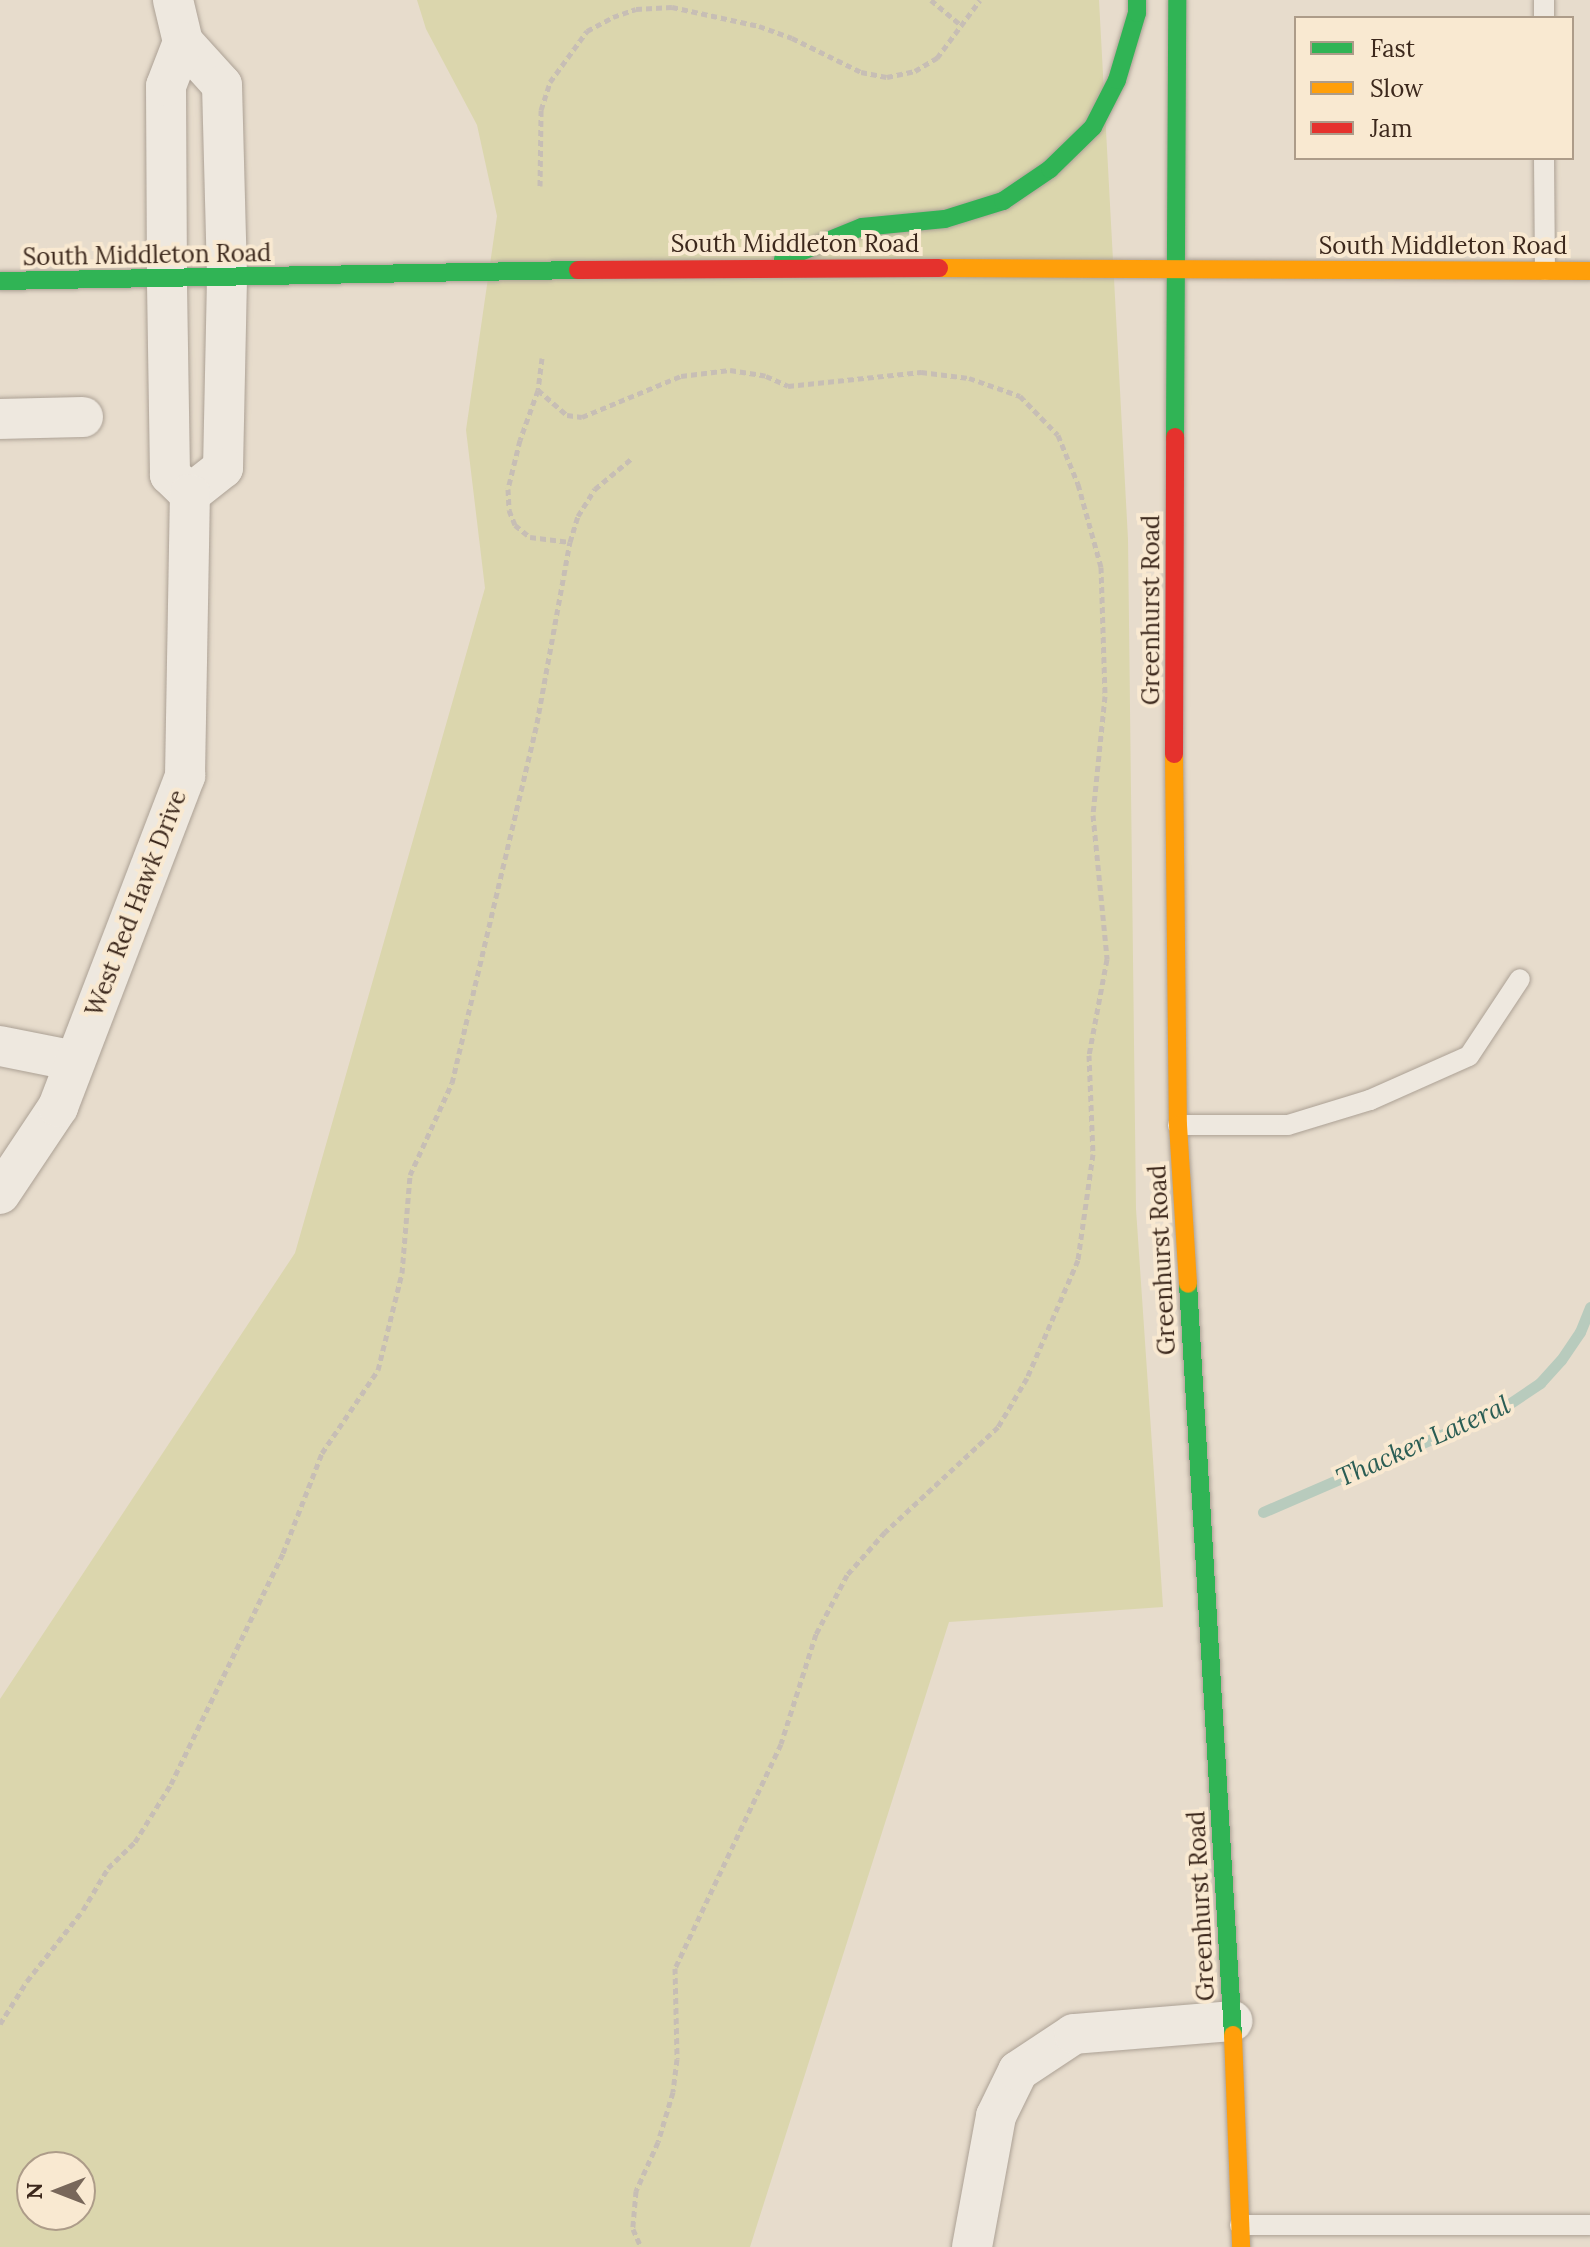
<!DOCTYPE html>
<style>
body{margin:0}
#map{position:relative;width:1590px;height:2247px;overflow:hidden;background:#e7dccc;font-family:Lora,serif}
div>[style]{position:absolute}
.green>*{inset:0;background:#dbd6ad}
.stream>*{height:11px;margin:-5.5px;padding:0 5.5px;transform-origin:5.5px;border-radius:5.5px;background:#b8cbbd}
.path>*{height:5px;margin-top:-2.5px;transform-origin:0;background:repeating-linear-gradient(90deg,#c7beb5 0 6px,transparent 0 10px)}
.roads{filter:drop-shadow(0 0 2px #aca195) drop-shadow(0 0 2px #aca195)}
.lane>*{height:20px;margin:-10px;padding:0 10px;transform-origin:10px;border-radius:10px;background:#eee8df}
.street>*{height:40px;margin:-20px;padding:0 20px;transform-origin:20px;border-radius:20px;background:#eee8df}
.fast>*{height:18px;margin:-9px;padding:0 9px;transform-origin:9px;border-radius:9px;background:#30b455}
.slow>*{height:18px;margin:-9px;padding:0 9px;transform-origin:9px;border-radius:9px;background:#ff9f0a}
.jam>*{height:18px;margin:-9px;padding:0 9px;transform-origin:9px;border-radius:9px;background:#e5322d}
span{translate:-50% -50%;white-space:nowrap;text-align:center;line-height:1.15;-webkit-text-stroke:8px #f9e9d1;paint-order:stroke}
.street-label{font-size:24px;color:#3c281c}
.water-label{font-size:26px;color:#2a5d54;font-style:italic}
.legend{position:absolute;left:1294px;top:16px;width:280px;height:144px;box-sizing:border-box;background:#f9e9d1;border:2px solid #ad9c89;margin:0;padding:10px 14px;list-style:none;font-size:24px;color:#3c281c}
.legend li{display:flex;align-items:center;gap:16px;height:40px}
.legend b{width:40px;border:2px solid #ad9c89}
.north{position:absolute;left:16px;top:2151px;width:80px;height:80px;box-sizing:border-box;background:#f9e9d1;border:2px solid #ad9c89;border-radius:50%;rotate:270deg;font-size:22px;font-weight:700;line-height:32px;text-align:center;color:#3c281c}
.north::after{content:'';display:block;margin:auto;width:28px;height:36px;background:#78675a;clip-path:polygon(50% 0,100% 100%,50% 72%,0 100%)}
</style>
<div id="map">
<div class="green">
<div style="clip-path:polygon(evenodd,417px 0,1099px 0,1128px 539px,1136px 1209px,1163px 1607px,949px 1622px,750px 2247px,0 2247px,0 1699px,295px 1253px,485px 588px,466px 430px,497px 216px,477px 125px,426px 29px,417px 0,32px 2167px,80px 2167px,80px 2215px,32px 2215px,32px 2167px)"></div>
</div>
<div class="stream">
<div style="left:1263px;top:1512px;width:262px;rotate:-23.4deg"></div>
<div style="left:1503px;top:1408px;width:45px;rotate:-34deg"></div>
<div style="left:1540px;top:1383px;width:31px;rotate:-48deg"></div>
<div style="left:1561px;top:1360px;width:34px;rotate:-56deg"></div>
<div style="left:1580px;top:1332px;width:27px;rotate:-68deg"></div>
</div>
<div class="path">
<div style="left:931px;top:0;width:38px;rotate:40deg"></div>
<div style="left:540px;top:186px;width:76px;rotate:-89.2deg"></div>
<div style="left:541px;top:110px;width:29px;rotate:-72deg"></div>
<div style="left:550px;top:82px;width:63px;rotate:-54deg"></div>
<div style="left:587px;top:31px;width:30px;rotate:-28deg"></div>
<div style="left:613px;top:17px;width:24px;rotate:-19deg"></div>
<div style="left:636px;top:9px;width:36px;rotate:-3deg"></div>
<div style="left:672px;top:7px;width:89px;rotate:12.3deg"></div>
<div style="left:759px;top:26px;width:35px;rotate:20deg"></div>
<div style="left:792px;top:38px;width:77px;rotate:26.2deg"></div>
<div style="left:861px;top:72px;width:26px;rotate:11deg"></div>
<div style="left:887px;top:77px;width:29px;rotate:-12deg"></div>
<div style="left:915px;top:71px;width:26px;rotate:-31deg"></div>
<div style="left:937px;top:58px;width:72px;rotate:-53.4deg"></div>
<div style="left:542px;top:358px;width:32px;rotate:97deg"></div>
<div style="left:538px;top:390px;width:53px;rotate:109.8deg"></div>
<div style="left:520px;top:440px;width:50px;rotate:103.8deg"></div>
<div style="left:508px;top:489px;width:21px;rotate:87deg"></div>
<div style="left:509px;top:510px;width:16px;rotate:68deg"></div>
<div style="left:515px;top:525px;width:19px;rotate:39deg"></div>
<div style="left:530px;top:537px;width:40px;rotate:7.1deg"></div>
<div style="left:538px;top:390px;width:38px;rotate:41deg"></div>
<div style="left:567px;top:415px;width:15px;rotate:8deg"></div>
<div style="left:582px;top:417px;width:107px;rotate:-22.5deg"></div>
<div style="left:681px;top:376px;width:49px;rotate:-7deg"></div>
<div style="left:730px;top:370px;width:36px;rotate:9deg"></div>
<div style="left:766px;top:376px;width:24px;rotate:24deg"></div>
<div style="left:788px;top:386px;width:134px;rotate:-6deg"></div>
<div style="left:921px;top:372px;width:48px;rotate:7.1deg"></div>
<div style="left:969px;top:378px;width:54px;rotate:19.4deg"></div>
<div style="left:1020px;top:396px;width:54px;rotate:45.7deg"></div>
<div style="left:1058px;top:435px;width:53px;rotate:67.8deg"></div>
<div style="left:1078px;top:484px;width:86px;rotate:74.5deg"></div>
<div style="left:1101px;top:567px;width:129px;rotate:88.2deg"></div>
<div style="left:1105px;top:696px;width:120px;rotate:95.8deg"></div>
<div style="left:1093px;top:815px;width:145px;rotate:84.4deg"></div>
<div style="left:1107px;top:959px;width:98px;rotate:100.6deg"></div>
<div style="left:1089px;top:1055px;width:99px;rotate:87.7deg"></div>
<div style="left:1093px;top:1154px;width:107px;rotate:98.1deg"></div>
<div style="left:1078px;top:1260px;width:129px;rotate:113.4deg"></div>
<div style="left:1027px;top:1378px;width:57px;rotate:120.6deg"></div>
<div style="left:998px;top:1427px;width:154px;rotate:137.1deg"></div>
<div style="left:885px;top:1532px;width:57px;rotate:131.5deg"></div>
<div style="left:847px;top:1575px;width:67px;rotate:117.7deg"></div>
<div style="left:816px;top:1634px;width:115px;rotate:107.7deg"></div>
<div style="left:781px;top:1744px;width:248px;rotate:115.3deg"></div>
<div style="left:675px;top:1968px;width:91px;rotate:88.7deg"></div>
<div style="left:677px;top:2059px;width:33px;rotate:97deg"></div>
<div style="left:673px;top:2092px;width:52px;rotate:106.7deg"></div>
<div style="left:658px;top:2142px;width:54px;rotate:114.2deg"></div>
<div style="left:636px;top:2191px;width:38px;rotate:95deg"></div>
<div style="left:633px;top:2229px;width:20px;rotate:66deg"></div>
<div style="left:0;top:2024px;width:51px;rotate:-57.9deg"></div>
<div style="left:27px;top:1981px;width:90px;rotate:-51.7deg"></div>
<div style="left:83px;top:1910px;width:49px;rotate:-59.2deg"></div>
<div style="left:108px;top:1868px;width:37px;rotate:-44deg"></div>
<div style="left:135px;top:1842px;width:68px;rotate:-58.2deg"></div>
<div style="left:171px;top:1784px;width:257px;rotate:-64.1deg"></div>
<div style="left:283px;top:1553px;width:107px;rotate:-68.7deg"></div>
<div style="left:322px;top:1453px;width:100px;rotate:-56deg"></div>
<div style="left:378px;top:1370px;width:100px;rotate:-76.1deg"></div>
<div style="left:402px;top:1273px;width:98px;rotate:-85.3deg"></div>
<div style="left:410px;top:1175px;width:101px;rotate:-65.5deg"></div>
<div style="left:452px;top:1083px;width:370px;rotate:-76.7deg"></div>
<div style="left:537px;top:723px;width:184px;rotate:-79.7deg"></div>
<div style="left:570px;top:542px;width:27px;rotate:-73deg"></div>
<div style="left:578px;top:516px;width:32px;rotate:-58deg"></div>
<div style="left:595px;top:489px;width:47px;rotate:-39.8deg"></div>
</div>
<div class="roads">
<div class="lane">
<div style="left:1544px;top:0;width:18px;rotate:90deg"></div>
<div style="left:1544px;top:158px;width:112px;rotate:89.5deg"></div>
<div style="left:1178px;top:1125px;width:110px"></div>
<div style="left:1288px;top:1125px;width:86px;rotate:-17deg"></div>
<div style="left:1370px;top:1100px;width:108px;rotate:-24deg"></div>
<div style="left:1469px;top:1056px;width:92px;rotate:-56.5deg"></div>
<div style="left:1240px;top:2225px;width:350px"></div>
</div>
<div class="street">
<div style="left:173px;top:0;width:43px;rotate:76.6deg"></div>
<div style="left:183px;top:42px;width:58px;rotate:47.8deg"></div>
<div style="left:222px;top:85px;width:193px;rotate:88.5deg"></div>
<div style="left:227px;top:278px;width:190px;rotate:91.2deg"></div>
<div style="left:223px;top:468px;width:42px;rotate:141.8deg"></div>
<div style="left:190px;top:494px;width:28px;rotate:-136deg"></div>
<div style="left:170px;top:475px;width:197px;rotate:-90.9deg"></div>
<div style="left:167px;top:278px;width:192px;rotate:-90.3deg"></div>
<div style="left:166px;top:86px;width:47px;rotate:-68.9deg"></div>
<div style="left:0;top:419px;width:83px;rotate:-1.4deg"></div>
<div style="left:0;top:1046px;width:76px;rotate:11.3deg"></div>
<div style="left:0;top:1194px;width:105px;rotate:-56.3deg"></div>
<div style="left:58px;top:1107px;width:355px;rotate:-69deg"></div>
<div style="left:185px;top:776px;width:282px;rotate:-89deg"></div>
<div style="left:972px;top:2247px;width:133px;rotate:-79.6deg"></div>
<div style="left:996px;top:2116px;width:50px;rotate:-63.9deg"></div>
<div style="left:1018px;top:2071px;width:67px;rotate:-33.5deg"></div>
<div style="left:1074px;top:2034px;width:159px;rotate:-4.7deg"></div>
</div>
<div class="fast">
<div style="left:783px;top:259px;width:85px;rotate:-22.1deg"></div>
<div style="left:862px;top:227px;width:83px;rotate:-5.5deg"></div>
<div style="left:945px;top:219px;width:61px;rotate:-17.2deg"></div>
<div style="left:1003px;top:201px;width:57px;rotate:-34.2deg"></div>
<div style="left:1050px;top:169px;width:60px;rotate:-44.3deg"></div>
<div style="left:1093px;top:127px;width:53px;rotate:-62.9deg"></div>
<div style="left:1117px;top:80px;width:70px;rotate:-73.4deg"></div>
<div style="left:1137px;top:13px;width:13px;rotate:-90deg"></div>
<div style="left:0;top:281px;width:578px;rotate:-1.09deg"></div>
<div style="left:1175px;top:437px;width:437px;rotate:-89.7deg"></div>
<div style="left:1188px;top:1284px;width:752px;rotate:86.57deg"></div>
</div>
<div class="slow">
<div style="left:939px;top:268px;width:651px;rotate:0.26deg"></div>
<div style="left:1174px;top:754px;width:371px;rotate:89.4deg"></div>
<div style="left:1178px;top:1125px;width:159px;rotate:86.4deg"></div>
<div style="left:1233px;top:2035px;width:212px;rotate:87.8deg"></div>
</div>
<div class="jam">
<div style="left:578px;top:270px;width:361px;rotate:-0.3deg"></div>
<div style="left:1174px;top:754px;width:317px;rotate:-89.8deg"></div>
</div>
</div>
<div class="street-label">
<span style="left:795px;top:244px">South Middleton Road</span>
<span style="left:1443px;top:246px">South Middleton Road</span>
<span style="left:147px;top:255px;rotate:-1deg">South Middleton Road</span>
<span style="left:1151px;top:610px;rotate:-90deg">Greenhurst Road</span>
<span style="left:136px;top:903px;rotate:-69deg">West Red Hawk Drive</span>
<span style="left:1162px;top:1260px;rotate:-93deg">Greenhurst Road</span>
<span style="left:1201px;top:1906px;rotate:-93deg">Greenhurst Road</span>
</div>
<div class="water-label">
<span style="left:1423px;top:1441px;rotate:-24deg">Thacker Lateral</span>
</div>
<ul class="legend">
<li><b style="height:10px;background:#30b455"></b>Fast</li>
<li><b style="height:10px;background:#ff9f0a"></b>Slow</li>
<li><b style="height:10px;background:#e5322d"></b>Jam</li>
</ul>
<div class="north">N</div>
</div>
